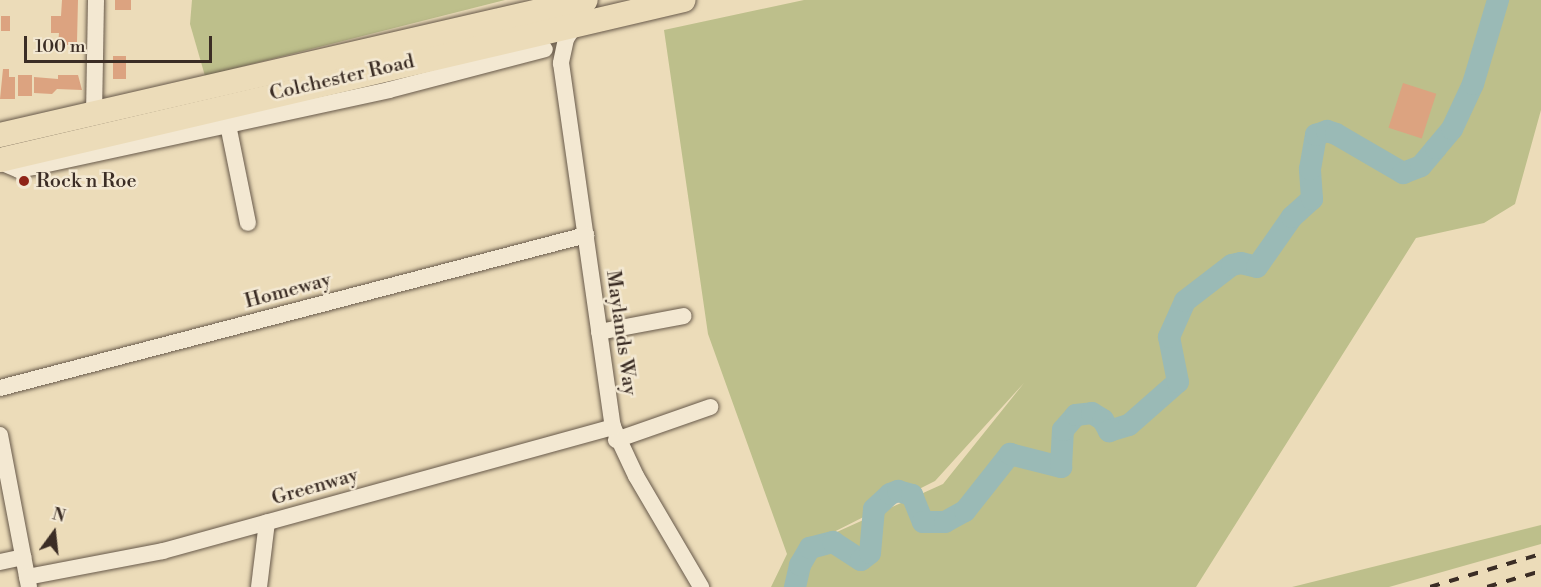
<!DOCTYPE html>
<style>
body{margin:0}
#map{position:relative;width:1541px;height:587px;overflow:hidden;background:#ecdcb9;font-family:"Libre Bodoni",serif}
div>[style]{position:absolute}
.green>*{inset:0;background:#bdbf8b}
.river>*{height:22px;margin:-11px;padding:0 11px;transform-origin:11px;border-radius:11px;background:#9abab6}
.building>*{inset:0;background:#dca380;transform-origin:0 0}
.roads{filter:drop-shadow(0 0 2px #67594a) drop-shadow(0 0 2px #67594a)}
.minor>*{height:16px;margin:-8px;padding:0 8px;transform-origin:8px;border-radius:8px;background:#f3e8d2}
.highway>*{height:24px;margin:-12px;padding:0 12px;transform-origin:12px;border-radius:12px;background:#ecdcb9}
.rail>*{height:4px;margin-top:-2px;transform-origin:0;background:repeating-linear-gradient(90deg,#3b2d25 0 10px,transparent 0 20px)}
.dots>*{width:16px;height:16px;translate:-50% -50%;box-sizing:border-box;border:3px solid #f3e8d2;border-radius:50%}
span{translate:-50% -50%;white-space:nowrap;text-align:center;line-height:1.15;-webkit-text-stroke:5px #f3e8d2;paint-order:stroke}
.street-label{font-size:20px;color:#3b2d25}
.poi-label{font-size:20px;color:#3b2d25}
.left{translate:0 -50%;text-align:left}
.north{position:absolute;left:24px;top:503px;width:60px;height:60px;-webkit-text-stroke:4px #f3e8d2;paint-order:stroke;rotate:15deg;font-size:16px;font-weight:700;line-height:24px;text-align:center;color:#3b2d25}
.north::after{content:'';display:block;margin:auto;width:21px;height:27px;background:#3b2d25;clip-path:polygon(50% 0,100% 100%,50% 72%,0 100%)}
.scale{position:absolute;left:24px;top:36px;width:188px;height:27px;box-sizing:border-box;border:3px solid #3b2d25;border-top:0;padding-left:8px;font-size:18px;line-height:21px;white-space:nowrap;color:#3b2d25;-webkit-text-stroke:4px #f3e8d2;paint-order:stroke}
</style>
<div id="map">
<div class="green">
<div style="clip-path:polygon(192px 0,505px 0,205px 76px,190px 24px)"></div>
<div style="clip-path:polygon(evenodd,804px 0,1541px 0,1541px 110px,1515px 204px,1484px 223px,1416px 238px,1196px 587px,771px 587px,787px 554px,708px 334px,664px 30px,804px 0,1024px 383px,943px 484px,808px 545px,935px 481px,1024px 383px)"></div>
<div style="clip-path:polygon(1541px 525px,1541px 544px,1389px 587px,1292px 587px)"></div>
</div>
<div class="river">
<div style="left:795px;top:587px;width:23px;rotate:-77deg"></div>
<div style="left:800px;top:565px;width:20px;rotate:-60deg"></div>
<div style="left:810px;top:548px;width:24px;rotate:-15deg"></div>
<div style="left:833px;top:542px;width:33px;rotate:33deg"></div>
<div style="left:861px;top:560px;width:11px;rotate:-38deg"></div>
<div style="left:870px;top:553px;width:44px;rotate:-84.8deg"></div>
<div style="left:874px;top:509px;width:22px;rotate:-43deg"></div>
<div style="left:890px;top:494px;width:9px;rotate:-21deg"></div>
<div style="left:898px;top:491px;width:15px;rotate:16deg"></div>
<div style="left:912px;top:495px;width:29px;rotate:68deg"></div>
<div style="left:923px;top:522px;width:22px"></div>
<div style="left:945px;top:522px;width:23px;rotate:-29deg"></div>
<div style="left:965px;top:511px;width:73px;rotate:-51.7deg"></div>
<div style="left:1010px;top:454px;width:53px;rotate:14.3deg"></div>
<div style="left:1061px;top:467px;width:37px;rotate:-87deg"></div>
<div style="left:1063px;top:430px;width:20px;rotate:-49deg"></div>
<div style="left:1076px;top:415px;width:16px;rotate:-7deg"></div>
<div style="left:1092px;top:413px;width:13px;rotate:32deg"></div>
<div style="left:1103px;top:420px;width:13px;rotate:61deg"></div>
<div style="left:1109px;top:431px;width:21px;rotate:-17deg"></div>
<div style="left:1129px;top:425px;width:65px;rotate:-41.3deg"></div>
<div style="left:1178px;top:382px;width:46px;rotate:-101.3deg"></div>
<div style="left:1169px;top:337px;width:39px;rotate:-66deg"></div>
<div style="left:1185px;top:301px;width:59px;rotate:-37.5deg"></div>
<div style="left:1232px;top:265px;width:9px;rotate:-13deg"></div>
<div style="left:1241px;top:263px;width:16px;rotate:14deg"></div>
<div style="left:1257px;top:267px;width:61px;rotate:-55deg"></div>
<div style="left:1292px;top:217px;width:27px;rotate:-42deg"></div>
<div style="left:1312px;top:199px;width:30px;rotate:-94deg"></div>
<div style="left:1310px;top:169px;width:35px;rotate:-80deg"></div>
<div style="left:1316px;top:135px;width:12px;rotate:-20deg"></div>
<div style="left:1327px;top:131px;width:9px;rotate:18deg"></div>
<div style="left:1336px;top:134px;width:78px;rotate:30.2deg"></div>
<div style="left:1403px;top:173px;width:19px;rotate:-21deg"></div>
<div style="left:1421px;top:166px;width:23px;rotate:-50deg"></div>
<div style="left:1436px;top:148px;width:25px;rotate:-50deg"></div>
<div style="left:1452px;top:129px;width:50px;rotate:-65deg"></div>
<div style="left:1473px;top:84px;width:88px;rotate:-73.4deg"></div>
</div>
<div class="building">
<div style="clip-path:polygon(62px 0,78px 0,77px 42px,69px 42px,69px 45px,58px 45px,59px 33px,51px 33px,51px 16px,61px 16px)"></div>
<div style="left:115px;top:0;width:16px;height:10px"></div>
<div style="left:1px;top:16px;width:9px;height:15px"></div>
<div style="left:113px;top:56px;width:13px;height:23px"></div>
<div style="clip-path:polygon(3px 69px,9px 69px,9px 77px,15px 77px,15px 99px,0 99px)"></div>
<div style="left:18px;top:75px;width:14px;height:21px"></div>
<div style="clip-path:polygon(58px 75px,78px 75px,82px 90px,57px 89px,52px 94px,34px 93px,34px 77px,58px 79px)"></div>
<div style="left:1403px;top:83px;width:35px;height:47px;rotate:18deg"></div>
</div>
<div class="roads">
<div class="minor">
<div style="left:576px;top:24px;width:18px;rotate:124deg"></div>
<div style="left:566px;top:39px;width:25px;rotate:102deg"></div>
<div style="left:561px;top:63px;width:368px;rotate:81.9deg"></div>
<div style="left:613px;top:427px;width:54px;rotate:64.9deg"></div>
<div style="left:636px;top:476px;width:129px;rotate:59.6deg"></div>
<div style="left:94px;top:115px;width:115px;rotate:-89deg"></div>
<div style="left:226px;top:115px;width:110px;rotate:78.5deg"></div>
<div style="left:0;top:162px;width:21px;rotate:23deg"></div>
<div style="left:19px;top:170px;width:25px;rotate:-12deg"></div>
<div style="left:43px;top:165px;width:354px;rotate:-12.2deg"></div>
<div style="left:389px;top:90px;width:161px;rotate:-14.7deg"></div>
<div style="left:599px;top:332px;width:86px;rotate:-10.7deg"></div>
<div style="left:0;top:388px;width:606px;rotate:-14.63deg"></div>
<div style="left:0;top:435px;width:155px;rotate:79.2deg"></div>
<div style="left:616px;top:440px;width:100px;rotate:-19.3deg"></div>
<div style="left:0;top:562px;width:24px;rotate:-12deg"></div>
<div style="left:27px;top:577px;width:138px;rotate:-10.8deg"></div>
<div style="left:163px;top:551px;width:467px;rotate:-15.4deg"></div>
<div style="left:259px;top:587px;width:65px;rotate:-83deg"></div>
</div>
<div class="highway">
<div style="left:0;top:135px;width:601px;rotate:-12.97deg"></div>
<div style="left:0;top:160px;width:702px;rotate:-13.17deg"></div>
</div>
</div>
<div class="rail">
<div style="left:1430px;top:587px;width:116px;rotate:-16.6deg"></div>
<div style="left:1487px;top:587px;width:56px;rotate:-16.5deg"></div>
</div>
<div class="dots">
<div style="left:24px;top:181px;background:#8f2418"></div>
</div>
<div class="street-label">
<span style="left:342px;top:78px;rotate:-13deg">Colchester Road</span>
<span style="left:288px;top:291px;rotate:-15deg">Homeway</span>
<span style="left:621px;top:333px;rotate:82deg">Maylands Way</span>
<span style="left:315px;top:487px;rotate:-16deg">Greenway</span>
</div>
<div class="poi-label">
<span class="left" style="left:36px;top:181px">Rock n Roe</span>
</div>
<div class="north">N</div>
<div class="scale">100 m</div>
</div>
